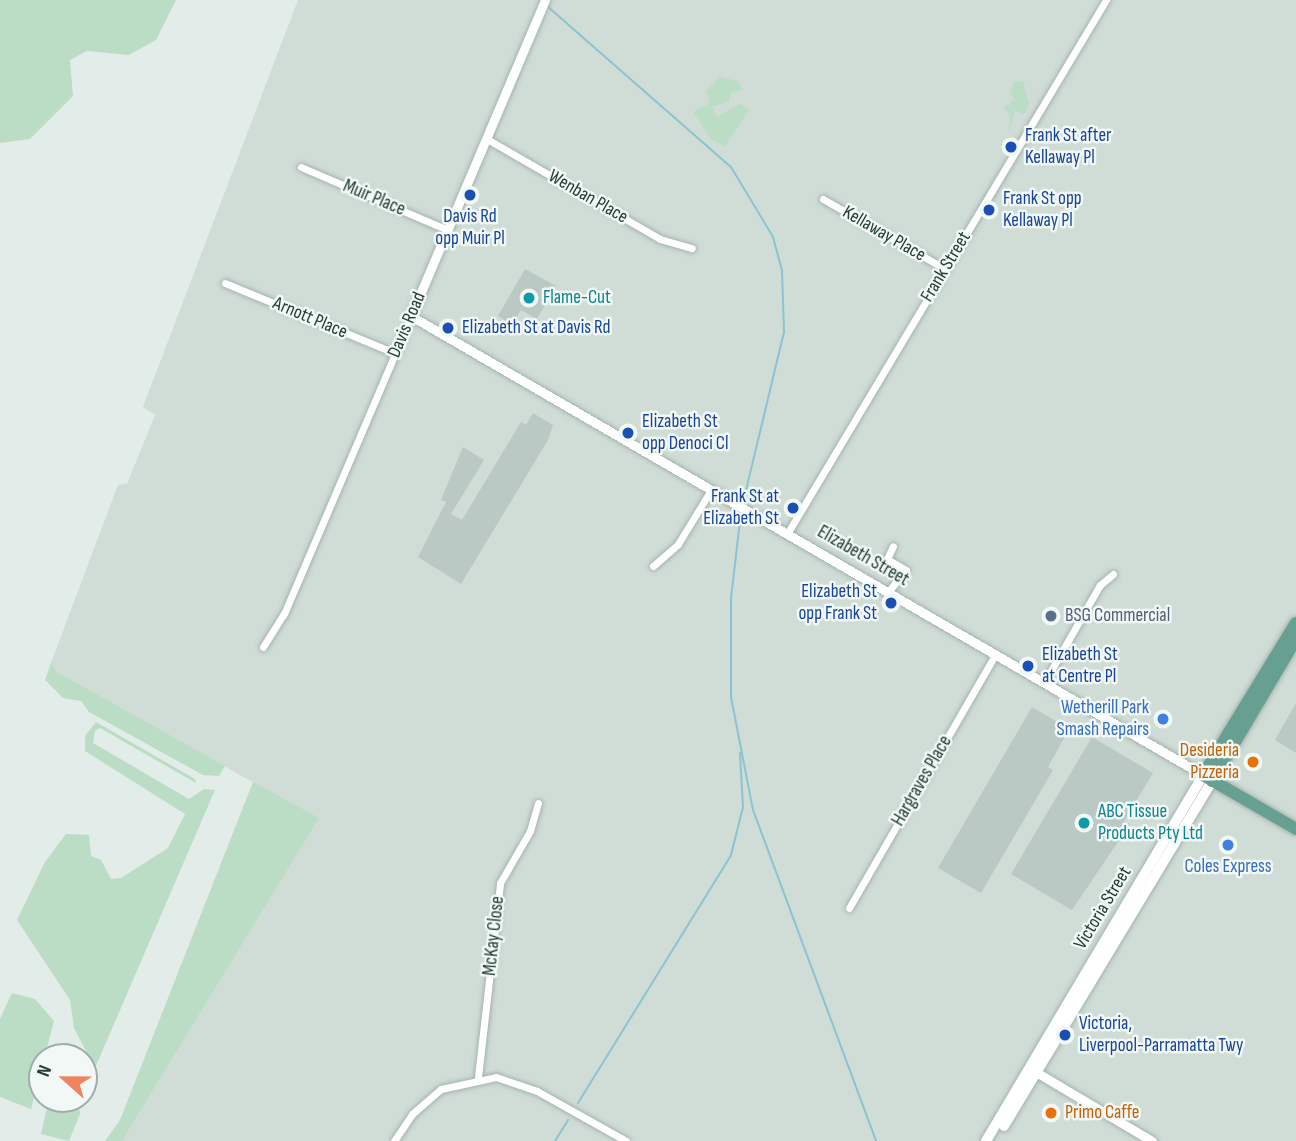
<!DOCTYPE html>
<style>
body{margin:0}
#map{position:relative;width:1296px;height:1141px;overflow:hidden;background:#e2ece8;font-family:"Sofia Sans Condensed",sans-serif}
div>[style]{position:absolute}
.built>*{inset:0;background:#d0dcd6}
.green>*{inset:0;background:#bbddc5}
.stream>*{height:2px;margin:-1px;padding:0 1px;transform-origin:1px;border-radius:1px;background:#8bc4d0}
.building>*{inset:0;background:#bac9c3}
.roads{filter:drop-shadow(0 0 2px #a5b4af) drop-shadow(0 0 2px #a5b4af)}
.minor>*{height:7px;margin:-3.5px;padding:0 3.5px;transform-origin:3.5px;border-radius:3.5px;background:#fff}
.tertiary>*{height:9px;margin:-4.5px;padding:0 4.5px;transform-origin:4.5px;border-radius:4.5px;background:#fff}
.secondary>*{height:10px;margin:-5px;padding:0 5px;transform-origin:5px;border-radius:5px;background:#fff}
.primary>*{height:12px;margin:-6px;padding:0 6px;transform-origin:6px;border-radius:6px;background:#67a092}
.dots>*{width:19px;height:19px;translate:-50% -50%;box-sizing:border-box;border:4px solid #f2f8f5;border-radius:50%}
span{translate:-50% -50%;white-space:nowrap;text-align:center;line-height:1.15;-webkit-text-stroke:5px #f2f8f5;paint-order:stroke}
.transit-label{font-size:19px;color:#164399}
.left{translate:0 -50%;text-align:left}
.right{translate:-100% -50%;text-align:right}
.street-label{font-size:19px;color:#223c36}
.culture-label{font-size:19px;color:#0d838f}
.service-label{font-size:19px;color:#4e5e75}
.shop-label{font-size:19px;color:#366cbe}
.food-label{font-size:19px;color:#c56008}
.north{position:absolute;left:28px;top:1043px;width:70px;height:70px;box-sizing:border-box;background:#f2f8f5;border:2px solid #9fada9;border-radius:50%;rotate:291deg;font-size:19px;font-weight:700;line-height:28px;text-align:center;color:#223c36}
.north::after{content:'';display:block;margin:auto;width:24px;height:32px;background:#ef835d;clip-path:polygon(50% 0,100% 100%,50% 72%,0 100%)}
</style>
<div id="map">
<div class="built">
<div style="clip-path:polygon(298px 0,1296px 0,1296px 1141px,122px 1141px,318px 819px,57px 672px,51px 663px,118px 485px,127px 484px,155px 415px,143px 407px)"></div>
</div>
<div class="green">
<div style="clip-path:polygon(0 0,176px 0,156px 40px,129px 55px,87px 51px,70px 60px,73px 96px,30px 139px,0 143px)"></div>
<div style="clip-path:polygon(720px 77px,738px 81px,742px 90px,731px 92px,729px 102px,712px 107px,717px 117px,740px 104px,749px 110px,725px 146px,711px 139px,693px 112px,710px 103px,706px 91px)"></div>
<div style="clip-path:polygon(1023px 81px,1029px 104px,1025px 114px,1015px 111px,1009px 132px,1010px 116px,1003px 107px,1009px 104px,1010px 109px,1012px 99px,1017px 103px,1010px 92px,1014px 82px)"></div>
<div style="clip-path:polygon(51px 663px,57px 672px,225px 766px,219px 776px,203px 775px,89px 712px,81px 701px,63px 698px,45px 680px)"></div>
<div style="clip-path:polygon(96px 722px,195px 779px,196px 783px,100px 728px,95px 731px,93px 743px,189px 799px,204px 789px,215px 790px,95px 1068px,74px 1028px,70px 1000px,17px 920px,45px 862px,66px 834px,89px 835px,91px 856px,101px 860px,111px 879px,121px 878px,168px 848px,185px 814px,85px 751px,85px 736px)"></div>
<div style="clip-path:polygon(253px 782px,319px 818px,122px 1141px,105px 1141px,120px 1120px)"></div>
<div style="clip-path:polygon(12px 993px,35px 999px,54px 1021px,31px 1109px,0 1097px,0 1019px)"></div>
<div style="clip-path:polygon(49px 1099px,78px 1099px,80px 1114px,69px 1141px,41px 1134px)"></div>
</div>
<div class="stream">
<div style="left:547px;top:6px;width:244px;rotate:41.2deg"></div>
<div style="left:731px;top:167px;width:82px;rotate:59deg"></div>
<div style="left:773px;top:237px;width:35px;rotate:75deg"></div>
<div style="left:782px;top:271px;width:61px;rotate:88.1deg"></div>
<div style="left:784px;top:332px;width:176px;rotate:103.5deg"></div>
<div style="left:741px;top:512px;width:88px;rotate:96.6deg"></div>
<div style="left:731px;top:599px;width:98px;rotate:90deg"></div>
<div style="left:731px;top:697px;width:115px;rotate:79deg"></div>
<div style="left:753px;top:810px;width:353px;rotate:69.6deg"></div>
<div style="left:578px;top:1103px;width:291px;rotate:-58.3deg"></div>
<div style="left:731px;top:855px;width:49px;rotate:-76deg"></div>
<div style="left:743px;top:807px;width:54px;rotate:-93.2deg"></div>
<div style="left:555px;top:1141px;width:25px;rotate:-58deg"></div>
</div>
<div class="building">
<div style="clip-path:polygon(525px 269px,556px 286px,537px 319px,521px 310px,512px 325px,498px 316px)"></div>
<div style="clip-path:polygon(533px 413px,553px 425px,548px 440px,461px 584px,418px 557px,446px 502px,441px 500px,463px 447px,484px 460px,451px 514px,462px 520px,521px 422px,526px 425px)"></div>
<div style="clip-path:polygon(1296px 703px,1296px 753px,1275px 740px)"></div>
<div style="clip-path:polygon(1032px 707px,1069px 729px,1048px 767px,1053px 770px,981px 893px,938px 868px)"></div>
<div style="clip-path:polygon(1092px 737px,1153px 773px,1124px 821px,1130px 824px,1072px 910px,1011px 874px)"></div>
</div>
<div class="roads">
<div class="minor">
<div style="left:487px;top:139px;width:200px;rotate:30deg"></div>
<div style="left:660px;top:239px;width:33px;rotate:16deg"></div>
<div style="left:301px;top:167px;width:160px;rotate:23.2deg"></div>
<div style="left:823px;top:199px;width:141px;rotate:29.8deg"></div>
<div style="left:225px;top:283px;width:184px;rotate:22.4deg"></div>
<div style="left:787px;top:534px;width:622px;rotate:-59.15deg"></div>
<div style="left:653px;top:566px;width:33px;rotate:-41deg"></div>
<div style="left:678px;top:544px;width:63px;rotate:-58.6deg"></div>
<div style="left:888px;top:592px;width:28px;rotate:-51deg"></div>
<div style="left:906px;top:570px;width:22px;rotate:-150deg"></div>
<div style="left:887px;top:559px;width:14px;rotate:-65deg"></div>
<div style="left:263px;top:647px;width:39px;rotate:-58deg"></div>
<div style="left:284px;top:614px;width:324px;rotate:-66.9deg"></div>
<div style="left:1044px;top:683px;width:113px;rotate:-60.3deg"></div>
<div style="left:1100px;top:585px;width:17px;rotate:-40deg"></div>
<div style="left:849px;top:908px;width:292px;rotate:-60deg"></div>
<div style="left:478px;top:1077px;width:195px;rotate:-83.5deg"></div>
<div style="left:500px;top:883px;width:60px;rotate:-60deg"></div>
<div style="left:530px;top:831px;width:29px;rotate:-74deg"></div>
<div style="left:394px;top:1141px;width:32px;rotate:-56deg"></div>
<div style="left:412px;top:1114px;width:38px;rotate:-41deg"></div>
<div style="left:441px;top:1089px;width:56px;rotate:-12.3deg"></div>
<div style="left:496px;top:1077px;width:43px;rotate:18.9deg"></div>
<div style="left:537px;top:1091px;width:102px;rotate:29.3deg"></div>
</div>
<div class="tertiary">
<div style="left:545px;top:0;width:343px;rotate:113deg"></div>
<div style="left:411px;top:316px;width:915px;rotate:30.09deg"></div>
<div style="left:1031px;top:1069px;width:141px;rotate:30.8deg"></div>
</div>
<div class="secondary">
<div style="left:1004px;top:1126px;width:403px;rotate:-58.9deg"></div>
<div style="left:986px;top:1141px;width:425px;rotate:-59.3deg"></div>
</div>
<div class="primary">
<div style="left:1296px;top:623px;width:178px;rotate:121.5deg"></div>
<div style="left:1203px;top:775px;width:108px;rotate:30.1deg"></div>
<div style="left:1212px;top:781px;width:165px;rotate:-59.4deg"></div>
</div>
</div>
<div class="dots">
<div style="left:1011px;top:147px;background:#1a4fb4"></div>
<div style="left:470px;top:195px;background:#1a4fb4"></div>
<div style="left:989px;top:210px;background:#1a4fb4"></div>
<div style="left:529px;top:298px;background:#0f9aa8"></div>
<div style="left:448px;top:328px;background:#1a4fb4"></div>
<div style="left:628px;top:433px;background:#1a4fb4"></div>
<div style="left:793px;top:508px;background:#1a4fb4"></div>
<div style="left:891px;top:603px;background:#1a4fb4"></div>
<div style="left:1051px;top:616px;background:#5c6f8a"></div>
<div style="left:1028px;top:666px;background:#1a4fb4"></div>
<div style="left:1163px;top:719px;background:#3f7fe0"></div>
<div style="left:1253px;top:762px;background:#e8710a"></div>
<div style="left:1084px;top:823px;background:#0f9aa8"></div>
<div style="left:1228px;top:845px;background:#3f7fe0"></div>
<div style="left:1065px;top:1035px;background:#1a4fb4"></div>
<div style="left:1051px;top:1113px;background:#e8710a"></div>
</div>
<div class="transit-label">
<span class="left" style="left:1025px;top:147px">Frank St after<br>Kellaway Pl</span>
<span class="left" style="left:1003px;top:210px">Frank St opp<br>Kellaway Pl</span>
<span style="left:470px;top:228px">Davis Rd<br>opp Muir Pl</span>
<span class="left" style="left:462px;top:328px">Elizabeth St at Davis Rd</span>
<span class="left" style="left:642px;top:433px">Elizabeth St<br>opp Denoci Cl</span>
<span class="right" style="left:779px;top:508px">Frank St at<br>Elizabeth St</span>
<span class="right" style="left:877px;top:603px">Elizabeth St<br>opp Frank St</span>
<span class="left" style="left:1042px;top:666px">Elizabeth St<br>at Centre Pl</span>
<span class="left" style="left:1079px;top:1035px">Victoria,<br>Liverpool-Parramatta Twy</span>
</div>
<div class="street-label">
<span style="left:588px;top:197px;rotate:30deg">Wenban Place</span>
<span style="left:374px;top:198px;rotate:23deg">Muir Place</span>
<span style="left:884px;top:234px;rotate:30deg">Kellaway Place</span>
<span style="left:946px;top:267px;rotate:-59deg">Frank Street</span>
<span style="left:310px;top:318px;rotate:23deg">Arnott Place</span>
<span style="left:407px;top:325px;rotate:-67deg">Davis Road</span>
<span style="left:863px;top:556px;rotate:30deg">Elizabeth Street</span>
<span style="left:922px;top:781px;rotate:-60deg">Hargraves Place</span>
<span style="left:1103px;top:908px;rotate:-59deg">Victoria Street</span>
<span style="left:494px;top:936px;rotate:-84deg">McKay Close</span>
</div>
<div class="culture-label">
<span class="left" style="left:543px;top:298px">Flame-Cut</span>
<span class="left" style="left:1098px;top:823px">ABC Tissue<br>Products Pty Ltd</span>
</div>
<div class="service-label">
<span class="left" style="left:1065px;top:616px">BSG Commercial</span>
</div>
<div class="shop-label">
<span class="right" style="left:1149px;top:719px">Wetherill Park<br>Smash Repairs</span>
<span style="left:1228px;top:867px">Coles Express</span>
</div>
<div class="food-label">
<span class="right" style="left:1239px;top:762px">Desideria<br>Pizzeria</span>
<span class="left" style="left:1065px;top:1113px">Primo Caffe</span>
</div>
<div class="north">N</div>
</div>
